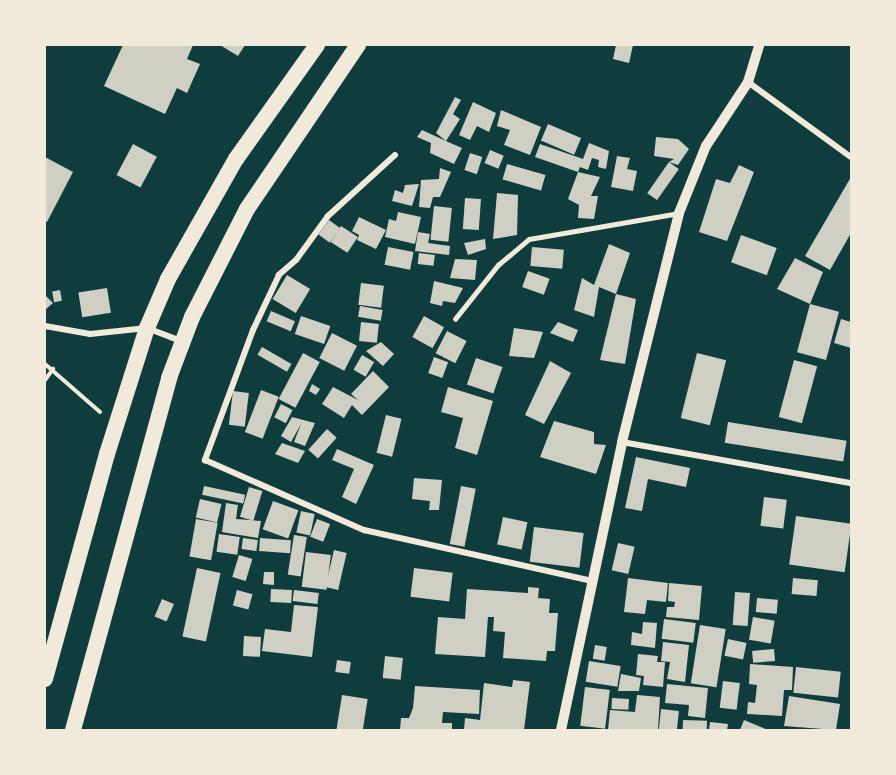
<!DOCTYPE html>
<style>
body{margin:0}
#map{position:relative;width:896px;height:775px;overflow:hidden;background:#0f3d3e;font-family:"Sofia Sans Condensed",sans-serif}
div>[style]{position:absolute}
.building>*{inset:0;background:#cfcfc3;transform-origin:0 0}
.path>*{height:4px;margin:-2px;padding:0 2px;transform-origin:2px;border-radius:2px;background:#f1e9da}
.service>*{height:4.5px;margin:-2.25px;padding:0 2.25px;transform-origin:2.25px;border-radius:2.25px;background:#f1e9da}
.minor>*{height:6px;margin:-3px;padding:0 3px;transform-origin:3px;border-radius:3px;background:#f1e9da}
.tertiary>*{height:10px;margin:-5px;padding:0 5px;transform-origin:5px;border-radius:5px;background:#f1e9da}
.trunk>*{height:16px;margin:-8px;padding:0 8px;transform-origin:8px;border-radius:8px;background:#f1e9da}
span{translate:-50% -50%;white-space:nowrap;text-align:center;line-height:1.15;-webkit-text-stroke:4.5px #f1e9da;paint-order:stroke}
.frame{position:absolute;inset:0;border:46px solid #f1e9da;pointer-events:none}
</style>
<div id="map">
<div class="building">
<div style="clip-path:polygon(123px 45px,193px 45px,187px 59px,200px 64px,187px 93px,177px 88px,165px 114px,104px 86px)"></div>
<div style="clip-path:polygon(220px 45px,245px 45px,238px 56px)"></div>
<div style="clip-path:polygon(616px 45px,633px 45px,629px 63px,613px 59px)"></div>
<div style="clip-path:polygon(455px 97px,461px 100px,453px 114px,460px 119px,446px 141px,462px 148px,454px 164px,430px 153px,431px 143px,417px 137px,422px 130px,446px 141px,436px 133px)"></div>
<div style="clip-path:polygon(473px 102px,496px 113px,489px 132px,477px 126px,470px 140px,459px 135px)"></div>
<div style="clip-path:polygon(501px 110px,541px 127px,530px 155px,504px 145px,510px 130px,497px 126px)"></div>
<div style="left:548px;top:124px;width:36px;height:18px;rotate:23deg"></div>
<div style="clip-path:polygon(656px 137px,678px 139px,689px 149px,678px 165px,669px 162px,674px 159px,654px 156px)"></div>
<div style="clip-path:polygon(589px 143px,609px 151px,606px 169px,598px 167px,599px 160px,592px 158px,588px 170px,580px 167px,578px 172px,600px 177px,591px 196px,598px 196px,594px 219px,578px 218px,579px 205px,568px 199px,578px 172px,535px 157px,540px 144px,583px 159px)"></div>
<div style="left:133px;top:144px;width:27px;height:35px;rotate:28deg"></div>
<div style="left:490px;top:150px;width:15px;height:14px;rotate:23deg"></div>
<div style="left:470px;top:153px;width:13px;height:18px;rotate:18deg"></div>
<div style="clip-path:polygon(617px 156px,630px 158px,627px 169px,637px 171px,633px 191px,611px 187px)"></div>
<div style="clip-path:polygon(45px 157px,73px 172px,47px 222px,45px 221px)"></div>
<div style="left:669px;top:162px;width:12px;height:38px;rotate:35deg"></div>
<div style="left:507px;top:164px;width:40px;height:16px;rotate:16deg"></div>
<div style="clip-path:polygon(739px 165px,754px 172px,727px 241px,699px 232px,716px 179px,730px 183px)"></div>
<div style="clip-path:polygon(440px 168px,451px 172px,440px 197px,433px 197px,430px 208px,419px 207px,421px 180px,439px 179px)"></div>
<div style="clip-path:polygon(851px 177px,851px 233px,830px 270px,805px 256px)"></div>
<div style="clip-path:polygon(419px 184px,412px 206px,392px 201px,395px 190px,403px 193px,405px 185px)"></div>
<div style="clip-path:polygon(497px 193px,518px 195px,517px 235px,493px 239px)"></div>
<div style="left:465px;top:198px;width:16px;height:31px;rotate:4deg"></div>
<div style="left:434px;top:206px;width:18px;height:34px;rotate:6deg"></div>
<div style="clip-path:polygon(398px 212px,421px 217px,415px 244px,385px 237px,389px 219px,396px 221px)"></div>
<div style="clip-path:polygon(359px 217px,386px 230px,376px 249px,357px 240px,359px 235px,352px 231px)"></div>
<div style="left:329px;top:220px;width:14px;height:18px;rotate:36deg"></div>
<div style="left:341px;top:226px;width:20px;height:19px;rotate:33deg"></div>
<div style="clip-path:polygon(418px 232px,430px 234px,428px 243px,450px 246px,449px 255px,415px 251px)"></div>
<div style="left:741px;top:235px;width:38px;height:29px;rotate:20deg"></div>
<div style="clip-path:polygon(485px 239px,486px 249px,468px 255px,464px 243px)"></div>
<div style="clip-path:polygon(609px 244px,630px 253px,616px 294px,599px 287px,594px 317px,574px 310px,582px 278px,594px 285px)"></div>
<div style="left:388px;top:247px;width:26px;height:18px;rotate:11deg"></div>
<div style="left:532px;top:247px;width:32px;height:19px;rotate:5deg"></div>
<div style="left:419px;top:253px;width:16px;height:11px;rotate:7deg"></div>
<div style="clip-path:polygon(795px 258px,823px 272px,810px 304px,777px 289px)"></div>
<div style="clip-path:polygon(455px 259px,477px 260px,475px 280px,450px 278px)"></div>
<div style="left:528px;top:271px;width:23px;height:17px;rotate:20deg"></div>
<div style="left:287px;top:275px;width:27px;height:28px;rotate:31deg"></div>
<div style="clip-path:polygon(434px 281px,463px 288px,455px 303px,443px 301px,442px 306px,430px 303px)"></div>
<div style="left:361px;top:283px;width:23px;height:22px;rotate:7deg"></div>
<div style="left:107px;top:288px;width:25px;height:29px;rotate:81deg"></div>
<div style="left:60px;top:290px;width:11px;height:8px;rotate:80deg"></div>
<div style="clip-path:polygon(616px 294px,636px 299px,625px 364px,600px 360px)"></div>
<div style="clip-path:polygon(45px 295px,53px 303px,45px 310px)"></div>
<div style="left:810px;top:304px;width:30px;height:50px;rotate:15deg"></div>
<div style="left:360px;top:306px;width:23px;height:11px;rotate:10deg"></div>
<div style="left:271px;top:311px;width:26px;height:11px;rotate:23deg"></div>
<div style="left:301px;top:316px;width:31px;height:19px;rotate:19deg"></div>
<div style="left:424px;top:316px;width:23px;height:24px;rotate:29deg"></div>
<div style="clip-path:polygon(841px 319px,851px 322px,851px 348px,834px 343px)"></div>
<div style="left:361px;top:322px;width:18px;height:19px;rotate:6deg"></div>
<div style="clip-path:polygon(558px 322px,578px 330px,573px 342px,550px 333px)"></div>
<div style="clip-path:polygon(514px 328px,543px 332px,534px 358px,509px 356px)"></div>
<div style="left:447px;top:331px;width:22px;height:25px;rotate:27deg"></div>
<div style="left:332px;top:333px;width:28px;height:28px;rotate:27deg"></div>
<div style="clip-path:polygon(381px 342px,394px 354px,383px 366px,366px 351px)"></div>
<div style="left:262px;top:347px;width:34px;height:9px;rotate:30deg"></div>
<div style="left:303px;top:353px;width:19px;height:52px;rotate:28deg"></div>
<div style="left:697px;top:353px;width:30px;height:67px;rotate:14deg"></div>
<div style="left:362px;top:355px;width:14px;height:17px;rotate:30deg"></div>
<div style="left:434px;top:357px;width:15px;height:17px;rotate:20deg"></div>
<div style="left:476px;top:358px;width:28px;height:28px;rotate:19deg"></div>
<div style="left:794px;top:360px;width:24px;height:59px;rotate:15deg"></div>
<div style="clip-path:polygon(550px 361px,571px 373px,544px 424px,525px 415px)"></div>
<div style="clip-path:polygon(373px 371px,389px 387px,362px 415px,352px 405px,344px 418px,322px 404px,333px 387px,358px 400px,351px 394px)"></div>
<div style="clip-path:polygon(312px 384px,320px 389px,316px 395px,309px 391px)"></div>
<div style="clip-path:polygon(448px 387px,493px 401px,477px 455px,455px 448px,463px 418px,441px 412px)"></div>
<div style="left:261px;top:390px;width:19px;height:45px;rotate:21deg"></div>
<div style="left:233px;top:391px;width:16px;height:34px;rotate:7deg"></div>
<div style="left:281px;top:404px;width:13px;height:15px;rotate:27deg"></div>
<div style="left:386px;top:415px;width:16px;height:39px;rotate:14deg"></div>
<div style="clip-path:polygon(292px 417px,315px 423px,305px 446px,294px 442px,301px 424px,291px 442px,281px 436px)"></div>
<div style="clip-path:polygon(554px 421px,594px 432px,594px 444px,606px 445px,596px 474px,540px 457px)"></div>
<div style="left:728px;top:422px;width:120px;height:21px;rotate:9deg"></div>
<div style="left:327px;top:429px;width:13px;height:28px;rotate:42deg"></div>
<div style="clip-path:polygon(282px 443px,305px 451px,298px 463px,275px 454px)"></div>
<div style="clip-path:polygon(337px 449px,374px 465px,356px 504px,342px 497px,354px 469px,332px 460px)"></div>
<div style="clip-path:polygon(636px 457px,690px 468px,686px 487px,648px 479px,642px 511px,625px 508px)"></div>
<div style="clip-path:polygon(414px 478px,442px 480px,439px 510px,429px 510px,430px 501px,412px 499px)"></div>
<div style="left:204px;top:486px;width:42px;height:9px;rotate:12deg"></div>
<div style="left:461px;top:486px;width:15px;height:59px;rotate:11deg"></div>
<div style="left:249px;top:487px;width:14px;height:31px;rotate:17deg"></div>
<div style="left:764px;top:497px;width:23px;height:29px;rotate:7deg"></div>
<div style="left:200px;top:499px;width:22px;height:19px;rotate:13deg"></div>
<div style="left:273px;top:501px;width:27px;height:30px;rotate:20deg"></div>
<div style="clip-path:polygon(226px 503px,238px 505px,236px 519px,261px 521px,258px 538px,222px 532px)"></div>
<div style="left:301px;top:511px;width:14px;height:22px;rotate:12deg"></div>
<div style="left:796px;top:516px;width:56px;height:49px;rotate:8deg"></div>
<div style="left:503px;top:517px;width:25px;height:28px;rotate:12deg"></div>
<div style="left:196px;top:519px;width:22px;height:38px;rotate:10deg"></div>
<div style="left:317px;top:519px;width:14px;height:19px;rotate:21deg"></div>
<div style="left:534px;top:527px;width:50px;height:35px;rotate:7deg"></div>
<div style="left:219px;top:534px;width:21px;height:18px;rotate:8deg"></div>
<div style="left:294px;top:535px;width:13px;height:40px;rotate:9deg"></div>
<div style="left:243px;top:538px;width:15px;height:11px;rotate:8deg"></div>
<div style="left:260px;top:538px;width:31px;height:13px;rotate:4deg"></div>
<div style="left:618px;top:543px;width:17px;height:28px;rotate:13deg"></div>
<div style="left:334px;top:550px;width:13px;height:38px;rotate:13deg"></div>
<div style="left:306px;top:552px;width:25px;height:35px;rotate:7deg"></div>
<div style="left:239px;top:555px;width:14px;height:23px;rotate:17deg"></div>
<div style="left:197px;top:568px;width:24px;height:70px;rotate:12deg"></div>
<div style="left:414px;top:568px;width:39px;height:29px;rotate:7deg"></div>
<div style="clip-path:polygon(264px 572px,274px 572px,274px 585px,263px 584px)"></div>
<div style="clip-path:polygon(628px 578px,668px 583px,666px 602px,647px 600px,645px 614px,624px 612px)"></div>
<div style="left:793px;top:578px;width:25px;height:16px;rotate:5deg"></div>
<div style="clip-path:polygon(669px 583px,702px 586px,699px 620px,666px 617px,667px 607px,674px 607px,675px 602px,668px 601px)"></div>
<div style="clip-path:polygon(528px 587px,539px 588px,538px 598px,550px 599px,549px 613px,558px 613px,555px 651px,547px 651px,546px 661px,503px 658px,505px 632px,493px 631px,494px 617px,488px 617px,485px 657px,435px 654px,438px 617px,465px 619px,467px 589px,528px 593px)"></div>
<div style="left:271px;top:589px;width:21px;height:13px;rotate:3deg"></div>
<div style="left:237px;top:590px;width:16px;height:16px;rotate:15deg"></div>
<div style="left:294px;top:590px;width:25px;height:11px;rotate:7deg"></div>
<div style="left:735px;top:592px;width:15px;height:33px;rotate:4deg"></div>
<div style="left:757px;top:598px;width:21px;height:14px;rotate:5deg"></div>
<div style="left:162px;top:599px;width:13px;height:19px;rotate:23deg"></div>
<div style="clip-path:polygon(294px 605px,318px 607px,312px 657px,262px 651px,265px 629px,291px 632px)"></div>
<div style="left:753px;top:617px;width:22px;height:23px;rotate:10deg"></div>
<div style="left:664px;top:619px;width:32px;height:20px;rotate:7deg"></div>
<div style="clip-path:polygon(643px 622px,657px 623px,655px 648px,631px 645px,632px 632px,642px 634px)"></div>
<div style="left:700px;top:625px;width:26px;height:59px;rotate:9deg"></div>
<div style="left:244px;top:636px;width:17px;height:20px;rotate:3deg"></div>
<div style="left:728px;top:639px;width:19px;height:17px;rotate:12deg"></div>
<div style="clip-path:polygon(663px 642px,689px 645px,685px 682px,667px 679px,670px 662px,661px 661px)"></div>
<div style="left:595px;top:645px;width:12px;height:14px;rotate:9deg"></div>
<div style="left:774px;top:649px;width:12px;height:22px;rotate:85deg"></div>
<div style="clip-path:polygon(638px 654px,658px 656px,657px 662px,665px 662px,663px 687px,643px 685px,644px 676px,636px 675px)"></div>
<div style="left:385px;top:656px;width:18px;height:22px;rotate:6deg"></div>
<div style="left:337px;top:660px;width:14px;height:12px;rotate:8deg"></div>
<div style="left:589px;top:661px;width:32px;height:21px;rotate:9deg"></div>
<div style="clip-path:polygon(750px 664px,793px 667px,792px 690px,784px 690px,782px 716px,747px 714px,748px 702px,755px 703px,757px 685px,749px 684px)"></div>
<div style="left:796px;top:667px;width:45px;height:26px;rotate:6deg"></div>
<div style="clip-path:polygon(621px 674px,641px 678px,639px 691px,618px 691px)"></div>
<div style="clip-path:polygon(513px 680px,530px 682px,524px 730px,464px 730px,465px 718px,480px 720px,484px 683px,512px 687px)"></div>
<div style="left:723px;top:681px;width:17px;height:27px;rotate:7deg"></div>
<div style="clip-path:polygon(667px 684px,708px 688px,705px 718px,688px 716px,689px 705px,665px 703px)"></div>
<div style="clip-path:polygon(415px 686px,480px 690px,479px 714px,443px 712px,442px 723px,452px 723px,452px 730px,400px 730px,401px 718px,409px 718px,413px 708px)"></div>
<div style="left:585px;top:687px;width:25px;height:39px;rotate:7deg"></div>
<div style="left:342px;top:695px;width:26px;height:35px;rotate:9deg"></div>
<div style="clip-path:polygon(637px 695px,660px 697px,658px 730px,608px 730px,610px 710px,635px 712px)"></div>
<div style="clip-path:polygon(789px 696px,840px 704px,836px 730px,784px 726px)"></div>
<div style="left:612px;top:698px;width:17px;height:11px;rotate:3deg"></div>
<div style="left:661px;top:709px;width:18px;height:21px;rotate:6deg"></div>
<div style="left:683px;top:720px;width:24px;height:10px;rotate:2deg"></div>
<div style="clip-path:polygon(744px 720px,768px 730px,740px 730px)"></div>
<div style="clip-path:polygon(710px 722px,728px 724px,727px 730px,709px 730px)"></div>
</div>
<div class="path">
<div style="left:45px;top:364px;width:73px;rotate:41.1deg"></div>
<div style="left:45px;top:380px;width:14px;rotate:-54deg"></div>
</div>
<div class="service">
<div style="left:455px;top:319px;width:69px;rotate:-51.5deg"></div>
<div style="left:498px;top:265px;width:40px;rotate:-40deg"></div>
<div style="left:529px;top:239px;width:152px;rotate:-9.8deg"></div>
</div>
<div class="minor">
<div style="left:748px;top:82px;width:127px;rotate:36.1deg"></div>
<div style="left:395px;top:155px;width:91px;rotate:137.7deg"></div>
<div style="left:328px;top:216px;width:54px;rotate:126deg"></div>
<div style="left:296px;top:260px;width:23px;rotate:139deg"></div>
<div style="left:279px;top:275px;width:61px;rotate:115.3deg"></div>
<div style="left:253px;top:330px;width:139px;rotate:110.3deg"></div>
<div style="left:205px;top:460px;width:174px;rotate:23.8deg"></div>
<div style="left:364px;top:530px;width:235px;rotate:12.6deg"></div>
<div style="left:45px;top:326px;width:46px;rotate:10.1deg"></div>
<div style="left:90px;top:334px;width:57px;rotate:-6deg"></div>
<div style="left:147px;top:328px;width:36px;rotate:21deg"></div>
<div style="left:622px;top:442px;width:233px;rotate:10.2deg"></div>
</div>
<div class="tertiary">
<div style="left:561px;top:730px;width:294px;rotate:-78deg"></div>
<div style="left:622px;top:442px;width:236px;rotate:-76deg"></div>
<div style="left:679px;top:213px;width:72px;rotate:-68.1deg"></div>
<div style="left:706px;top:146px;width:77px;rotate:-56.7deg"></div>
<div style="left:748px;top:82px;width:39px;rotate:-73deg"></div>
</div>
<div class="trunk">
<div style="left:45px;top:679px;width:233px;rotate:-74.6deg"></div>
<div style="left:107px;top:454px;width:132px;rotate:-72.4deg"></div>
<div style="left:147px;top:328px;width:53px;rotate:-66.8deg"></div>
<div style="left:168px;top:279px;width:138px;rotate:-60.5deg"></div>
<div style="left:236px;top:159px;width:140px;rotate:-54.6deg"></div>
<div style="left:73px;top:730px;width:365px;rotate:-74.7deg"></div>
<div style="left:169px;top:378px;width:65px;rotate:-69.3deg"></div>
<div style="left:192px;top:317px;width:121px;rotate:-63deg"></div>
<div style="left:247px;top:209px;width:198px;rotate:-55.9deg"></div>
</div>
<div class="frame"></div>
</div>
